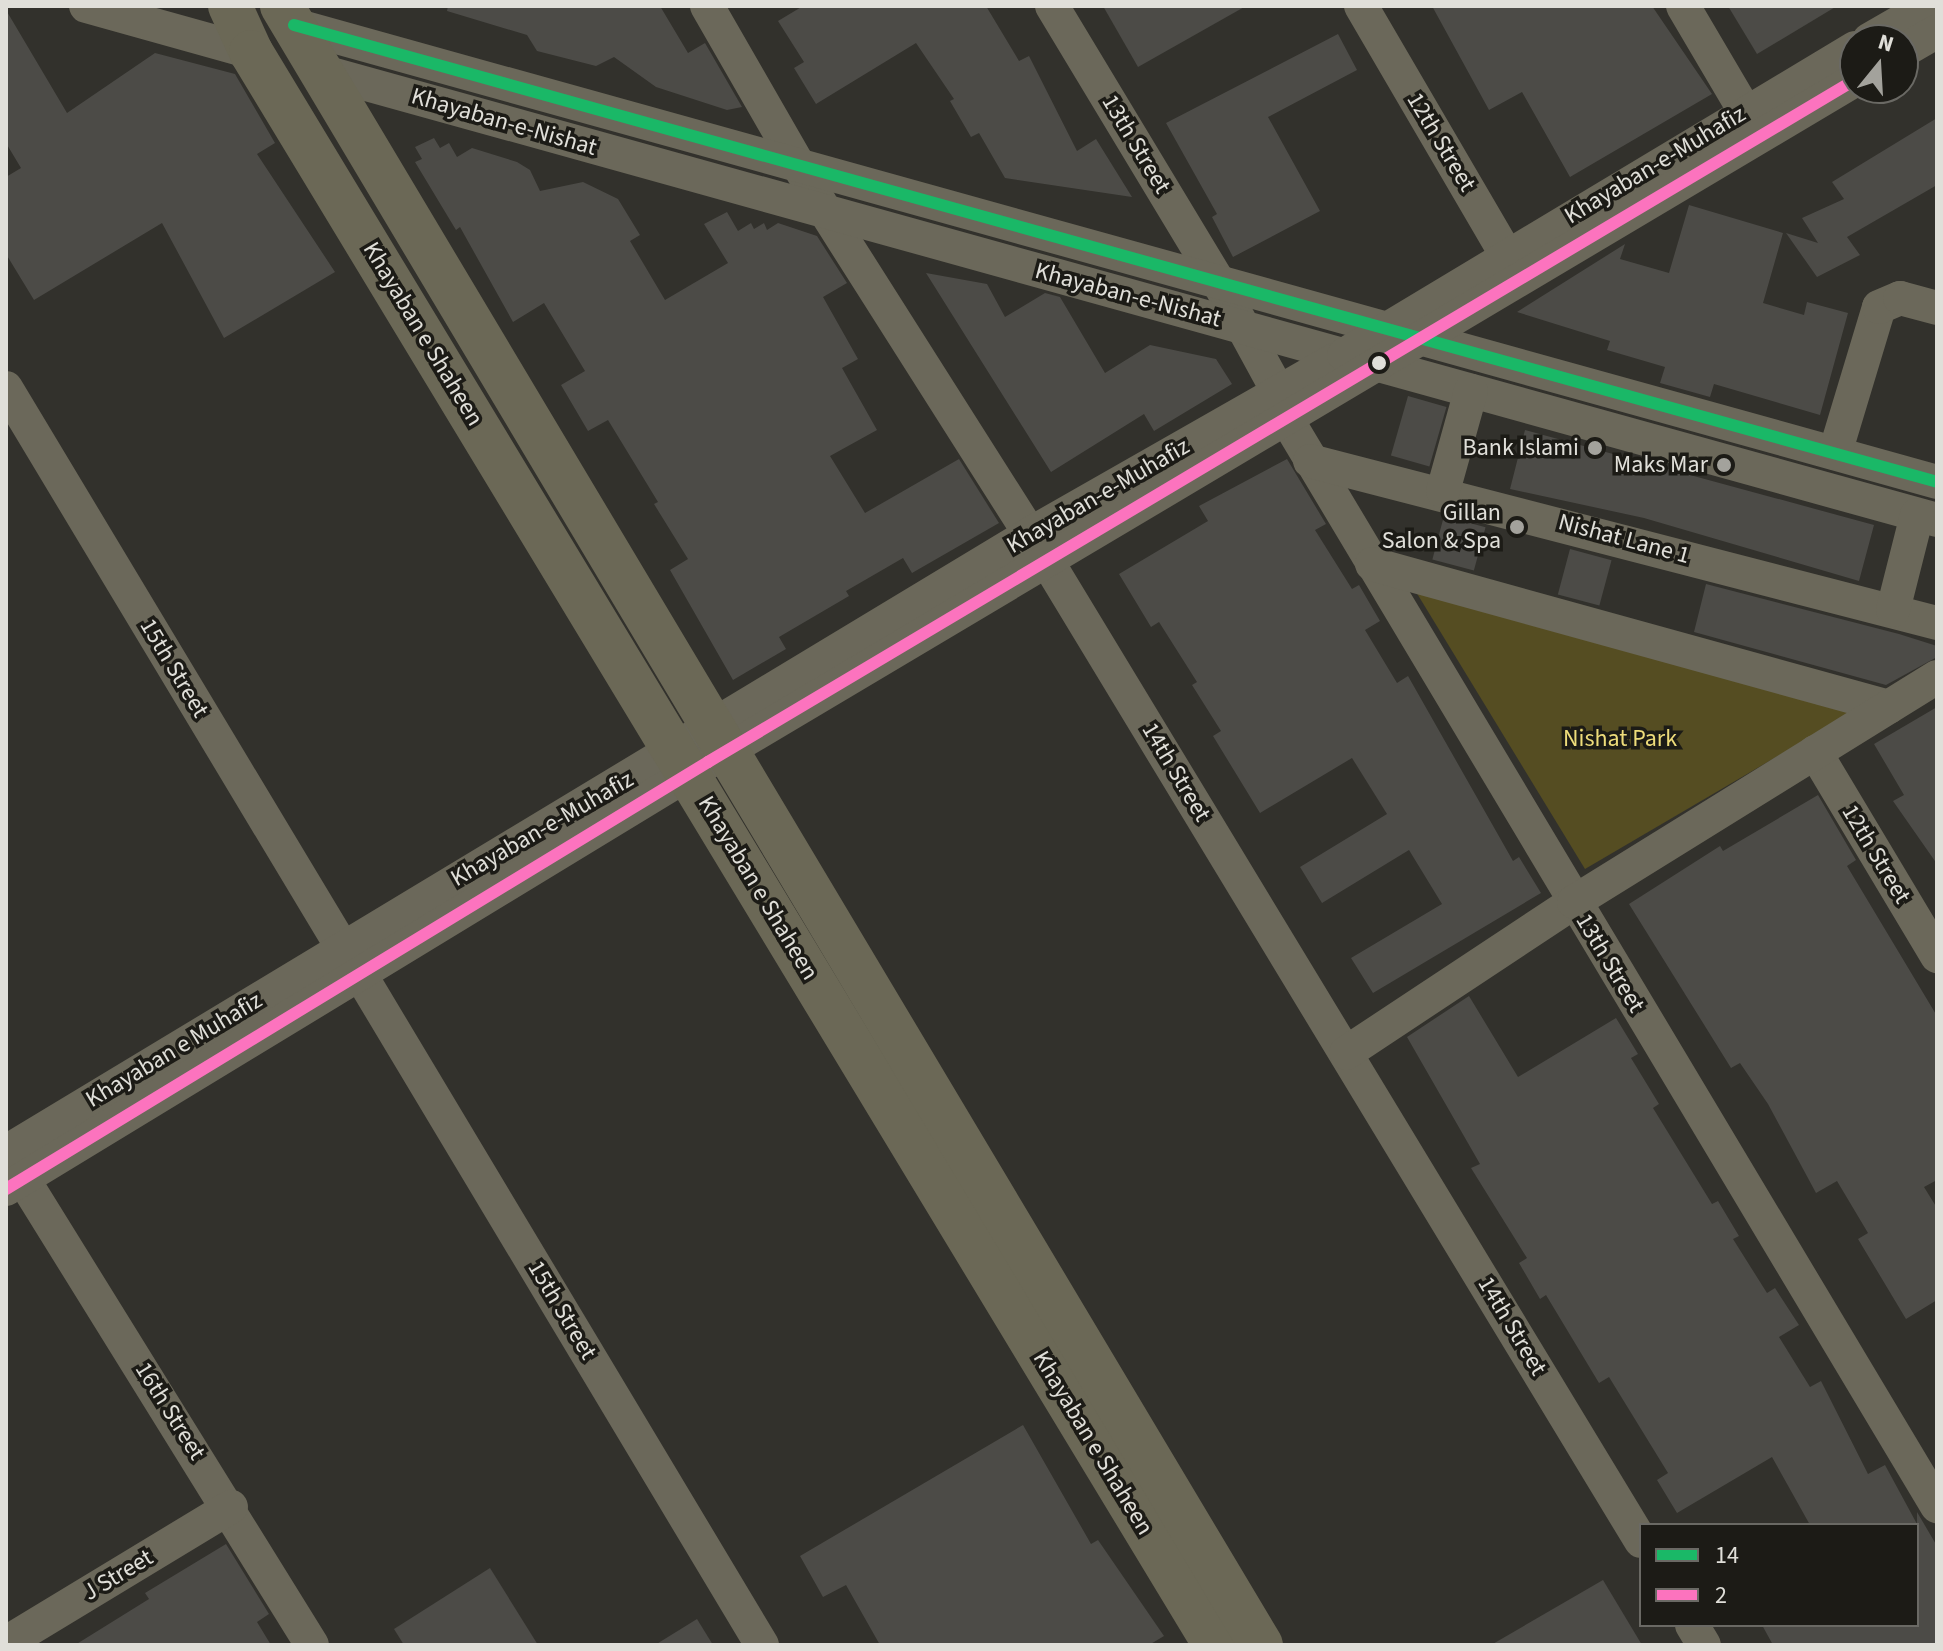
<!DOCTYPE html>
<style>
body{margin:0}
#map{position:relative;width:1943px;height:1651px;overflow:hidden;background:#32312c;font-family:"Source Sans 3",sans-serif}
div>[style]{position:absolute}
.green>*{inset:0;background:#554d22}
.building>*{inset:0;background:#4c4b47;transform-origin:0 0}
.minor>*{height:34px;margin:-17px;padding:0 17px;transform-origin:17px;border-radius:17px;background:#6b685a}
.major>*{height:44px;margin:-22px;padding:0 22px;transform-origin:22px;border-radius:22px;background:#6b6856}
.bus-1>*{height:12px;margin:-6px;padding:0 6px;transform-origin:6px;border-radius:6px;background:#1ab867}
.bus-2>*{height:12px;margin:-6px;padding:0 6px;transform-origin:6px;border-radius:6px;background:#fc73be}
.dots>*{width:22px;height:22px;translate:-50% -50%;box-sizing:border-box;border:4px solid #1c1b16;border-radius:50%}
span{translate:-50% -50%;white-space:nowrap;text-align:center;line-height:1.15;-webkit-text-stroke:7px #1c1b16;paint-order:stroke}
.street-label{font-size:24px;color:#e0dfd9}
.poi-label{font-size:24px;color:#e0dfd9}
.right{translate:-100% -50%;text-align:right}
.park-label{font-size:24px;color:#eedc7a}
.frame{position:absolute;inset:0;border:8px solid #e0dfd9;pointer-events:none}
.legend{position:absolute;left:1639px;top:1523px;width:280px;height:104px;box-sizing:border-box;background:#1c1b16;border:2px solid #6a6964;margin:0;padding:10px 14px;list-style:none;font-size:24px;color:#e0dfd9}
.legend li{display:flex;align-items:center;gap:16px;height:40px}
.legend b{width:40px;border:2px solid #6a6964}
.north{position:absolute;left:1839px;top:24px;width:80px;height:80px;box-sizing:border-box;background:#1c1b16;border:2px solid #6a6964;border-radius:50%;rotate:18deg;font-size:22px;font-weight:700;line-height:32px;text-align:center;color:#e0dfd9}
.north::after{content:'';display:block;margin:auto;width:28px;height:36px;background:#a3a29c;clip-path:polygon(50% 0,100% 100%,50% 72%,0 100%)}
</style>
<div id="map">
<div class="green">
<div style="clip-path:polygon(1410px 582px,1858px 709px,1585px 869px)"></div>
</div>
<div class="building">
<div style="clip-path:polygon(448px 6px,660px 6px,688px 53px,705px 43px,742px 107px,727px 110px,656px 87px,614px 57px,596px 66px,537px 51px,527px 35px,447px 11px)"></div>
<div style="clip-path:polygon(803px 6px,986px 6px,1019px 61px,1029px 56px,1077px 151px,1096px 139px,1132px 197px,1005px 178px,979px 133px,971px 137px,950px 101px,954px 99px,916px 43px,816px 104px,794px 68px,804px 62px,778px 21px)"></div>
<div style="clip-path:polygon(1103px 6px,1246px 6px,1138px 67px)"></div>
<div style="clip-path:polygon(1432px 6px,1652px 6px,1712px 94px,1570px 177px,1522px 92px,1489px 110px)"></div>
<div style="clip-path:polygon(1728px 6px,1837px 6px,1757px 54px)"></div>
<div style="clip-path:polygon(6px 10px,67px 113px,155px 53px,235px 74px,275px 143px,257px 154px,335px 272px,224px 338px,162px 223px,34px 300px,6px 254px,6px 177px,21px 168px,6px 143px)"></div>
<div style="clip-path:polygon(1338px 34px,1357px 70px,1268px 117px,1320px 211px,1233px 257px,1212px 217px,1217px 214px,1166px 123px)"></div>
<div style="clip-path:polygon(1937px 118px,1937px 185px,1847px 237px,1860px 255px,1817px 277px,1786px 233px,1818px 243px,1802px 218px,1844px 199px,1832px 182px)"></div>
<div style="clip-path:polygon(434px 138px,440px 148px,449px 143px,457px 157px,472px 148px,517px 162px,530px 170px,540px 191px,583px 182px,618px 199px,640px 235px,630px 241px,665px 300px,728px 263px,704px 224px,727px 212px,738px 231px,751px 223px,754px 229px,764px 223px,767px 230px,778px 223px,817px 236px,847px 283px,823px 297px,858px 359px,842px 368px,877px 430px,830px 456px,865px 513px,959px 459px,999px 523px,912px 573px,903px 558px,846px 591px,849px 596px,779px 637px,786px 649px,733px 680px,670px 570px,688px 559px,654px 504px,658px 502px,608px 420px,588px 431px,561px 385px,585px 371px,544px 303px,513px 322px,460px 227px,456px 230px,415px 162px,422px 159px,415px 147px)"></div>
<div style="clip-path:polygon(1689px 205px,1783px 233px,1763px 303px,1804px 315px,1807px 302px,1848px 313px,1820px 415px,1714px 384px,1710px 397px,1660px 383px,1665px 367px,1607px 350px,1610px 341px,1517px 312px,1625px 244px,1620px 259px,1669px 273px)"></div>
<div style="clip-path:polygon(926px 273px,987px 284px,1005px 317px,1045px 293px,1060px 297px,1105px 373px,1150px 345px,1216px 359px,1232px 384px,1154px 431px,1144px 414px,1051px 472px)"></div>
<div style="left:1408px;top:396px;width:40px;height:62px;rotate:16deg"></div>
<div style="clip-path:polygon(1525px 430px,1874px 525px,1859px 581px,1644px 518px,1510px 489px)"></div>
<div style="clip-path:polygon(1287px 459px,1326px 524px,1315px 530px,1352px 589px,1359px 585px,1380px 621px,1365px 630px,1397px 683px,1408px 676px,1513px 861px,1519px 857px,1541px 893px,1373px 993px,1351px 958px,1442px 904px,1409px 850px,1322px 903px,1300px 867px,1387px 814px,1352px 758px,1260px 813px,1213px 736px,1221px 731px,1192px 685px,1197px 682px,1159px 622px,1151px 627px,1119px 574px,1208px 521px,1199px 506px)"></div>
<div style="left:1444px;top:516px;width:43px;height:45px;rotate:15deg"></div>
<div style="left:1570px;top:549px;width:43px;height:47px;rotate:15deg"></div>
<div style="clip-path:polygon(1706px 584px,1899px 634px,1937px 646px,1937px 657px,1886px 685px,1694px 632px)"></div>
<div style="clip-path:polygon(1937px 707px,1937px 864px,1893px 801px,1904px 795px,1874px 744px)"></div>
<div style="clip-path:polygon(1818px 795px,1856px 860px,1847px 866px,1937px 1016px,1937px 1180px,1924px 1187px,1937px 1208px,1937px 1300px,1906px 1319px,1858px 1239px,1868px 1233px,1837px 1181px,1816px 1193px,1768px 1104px,1740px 1063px,1731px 1068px,1629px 904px,1720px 846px,1723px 851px)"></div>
<div style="clip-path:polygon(1469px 996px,1518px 1077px,1616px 1018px,1638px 1054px,1631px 1058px,1659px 1104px,1653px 1108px,1712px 1204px,1718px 1201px,1739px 1236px,1733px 1239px,1767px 1293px,1775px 1288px,1799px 1325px,1779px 1337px,1810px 1387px,1821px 1381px,1868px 1474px,1885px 1465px,1917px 1524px,1917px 1512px,1937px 1546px,1937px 1645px,1773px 1645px,1762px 1625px,1917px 1625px,1917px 1525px,1810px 1525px,1772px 1457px,1677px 1513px,1657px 1480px,1668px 1473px,1609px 1377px,1599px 1383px,1546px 1295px,1540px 1299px,1519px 1263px,1527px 1258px,1471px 1168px,1480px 1164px,1407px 1037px)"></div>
<div style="clip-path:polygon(1023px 1425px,1091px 1544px,1098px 1540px,1164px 1636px,1149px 1645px,880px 1645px,846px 1585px,823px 1597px,800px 1556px)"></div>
<div style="clip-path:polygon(226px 1544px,269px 1614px,257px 1622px,271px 1645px,75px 1645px,149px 1599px,145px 1593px)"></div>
<div style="clip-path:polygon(490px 1568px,538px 1645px,404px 1645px,394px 1629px)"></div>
<div style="clip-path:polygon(1603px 1580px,1642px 1645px,1491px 1645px)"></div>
<div style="clip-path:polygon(697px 1619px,713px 1645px,655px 1645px)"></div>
</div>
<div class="minor">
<div style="left:86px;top:6px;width:171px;rotate:15.6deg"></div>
<div style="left:707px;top:6px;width:237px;rotate:60.1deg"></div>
<div style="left:825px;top:211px;width:414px;rotate:57.6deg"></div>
<div style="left:1047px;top:561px;width:1146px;rotate:58.78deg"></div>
<div style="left:1052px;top:6px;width:323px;rotate:58.9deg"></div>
<div style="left:1219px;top:283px;width:125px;rotate:61.4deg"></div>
<div style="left:1361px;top:6px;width:307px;rotate:59.7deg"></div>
<div style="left:1683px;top:6px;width:144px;rotate:59.5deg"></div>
<div style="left:294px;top:25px;width:1705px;rotate:15.54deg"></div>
<div style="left:1869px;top:40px;width:68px;rotate:-30deg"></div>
<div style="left:1903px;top:51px;width:39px;rotate:-30deg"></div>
<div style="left:320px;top:71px;width:1678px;rotate:15.52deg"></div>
<div style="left:6px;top:388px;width:652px;rotate:58.99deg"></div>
<div style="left:1286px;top:418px;width:1268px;rotate:59.11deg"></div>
<div style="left:1835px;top:453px;width:152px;rotate:-73.2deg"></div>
<div style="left:1879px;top:307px;width:23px;rotate:-23deg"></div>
<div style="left:1900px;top:298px;width:38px;rotate:15deg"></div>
<div style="left:1310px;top:461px;width:648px;rotate:14.49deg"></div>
<div style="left:1443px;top:491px;width:104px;rotate:-74.4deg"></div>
<div style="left:1372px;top:564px;width:536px;rotate:15.46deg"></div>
<div style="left:1893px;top:610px;width:98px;rotate:-75.8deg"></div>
<div style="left:1815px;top:752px;width:238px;rotate:59.1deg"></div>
<div style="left:361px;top:976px;width:780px;rotate:59.06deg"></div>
<div style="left:1346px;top:1053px;width:273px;rotate:-33.5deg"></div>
<div style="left:1574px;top:902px;width:427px;rotate:-31.8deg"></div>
<div style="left:6px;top:1152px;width:1196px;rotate:-31.11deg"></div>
<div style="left:1030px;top:534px;width:361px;rotate:-29.7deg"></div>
<div style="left:1344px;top:355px;width:596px;rotate:-31deg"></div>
<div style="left:23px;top:1179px;width:548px;rotate:58.19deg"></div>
<div style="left:6px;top:1189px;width:822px;rotate:-31.31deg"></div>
<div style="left:708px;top:762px;width:1334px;rotate:-30.74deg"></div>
<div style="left:1692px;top:1625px;width:23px;rotate:59deg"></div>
<div style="left:6px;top:1643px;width:263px;rotate:-31.2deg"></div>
</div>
<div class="major">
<div style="left:230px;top:6px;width:51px;rotate:65.5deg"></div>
<div style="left:251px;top:52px;width:1862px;rotate:58.82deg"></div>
<div style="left:282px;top:6px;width:1909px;rotate:59.15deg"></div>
</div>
<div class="bus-1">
<div style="left:294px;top:25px;width:1705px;rotate:15.54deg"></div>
</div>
<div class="bus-2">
<div style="left:6px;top:1189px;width:822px;rotate:-31.31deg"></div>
<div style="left:708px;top:762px;width:1334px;rotate:-30.74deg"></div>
</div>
<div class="dots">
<div style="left:1379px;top:363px;background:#e0dfd9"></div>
<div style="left:1595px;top:448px;background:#a3a29c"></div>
<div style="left:1724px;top:465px;background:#a3a29c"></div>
<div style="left:1517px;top:527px;background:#a3a29c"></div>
</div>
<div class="street-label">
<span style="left:504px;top:122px;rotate:16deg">Khayaban-e-Nishat</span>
<span style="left:1441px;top:142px;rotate:59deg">12th Street</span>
<span style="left:1136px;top:144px;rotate:59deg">13th Street</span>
<span style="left:1655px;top:165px;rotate:-31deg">Khayaban-e-Muhafiz</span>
<span style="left:1128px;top:295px;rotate:15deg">Khayaban-e-Nishat</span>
<span style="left:423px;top:334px;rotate:59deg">Khayaban e Shaheen</span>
<span style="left:1098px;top:496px;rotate:-30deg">Khayaban-e-Muhafiz</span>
<span style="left:1624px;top:539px;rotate:15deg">Nishat Lane 1</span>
<span style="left:174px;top:668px;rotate:59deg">15th Street</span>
<span style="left:1176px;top:772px;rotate:59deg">14th Street</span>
<span style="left:542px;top:829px;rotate:-30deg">Khayaban-e-Muhafiz</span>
<span style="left:1876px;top:854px;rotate:59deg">12th Street</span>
<span style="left:758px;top:888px;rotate:59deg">Khayaban e Shaheen</span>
<span style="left:1610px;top:963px;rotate:59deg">13th Street</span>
<span style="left:174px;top:1050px;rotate:-31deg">Khayaban e Muhafiz</span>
<span style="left:562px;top:1310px;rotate:59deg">15th Street</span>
<span style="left:1512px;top:1326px;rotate:59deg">14th Street</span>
<span style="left:170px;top:1411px;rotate:58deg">16th Street</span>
<span style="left:1093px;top:1443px;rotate:59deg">Khayaban e Shaheen</span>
<span style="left:118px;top:1575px;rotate:-31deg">J Street</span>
</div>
<div class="poi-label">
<span class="right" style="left:1579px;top:448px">Bank Islami</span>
<span class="right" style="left:1708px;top:465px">Maks Mar</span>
<span class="right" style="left:1501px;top:527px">Gillan<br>Salon &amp; Spa</span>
</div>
<div class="park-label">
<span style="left:1620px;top:739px">Nishat Park</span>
</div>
<div class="frame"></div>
<ul class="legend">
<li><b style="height:10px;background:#1ab867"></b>14</li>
<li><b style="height:10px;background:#fc73be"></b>2</li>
</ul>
<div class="north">N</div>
</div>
